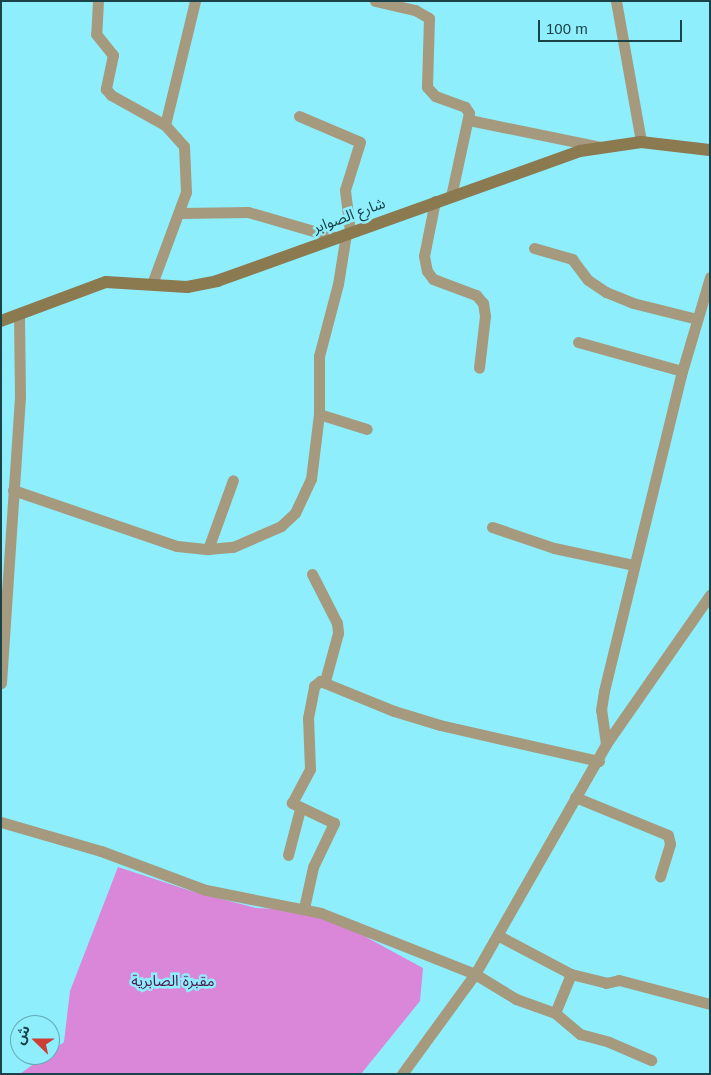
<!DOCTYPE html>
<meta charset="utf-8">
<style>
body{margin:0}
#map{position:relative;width:711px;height:1075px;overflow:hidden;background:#8feefc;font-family:Arial,"Noto Sans Arabic",sans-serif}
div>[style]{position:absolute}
.green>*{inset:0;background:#da87d9}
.street>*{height:11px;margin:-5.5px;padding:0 5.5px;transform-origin:5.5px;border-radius:5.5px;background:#a69a7e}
.secondary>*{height:12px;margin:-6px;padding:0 6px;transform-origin:6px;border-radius:6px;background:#8b7a50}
span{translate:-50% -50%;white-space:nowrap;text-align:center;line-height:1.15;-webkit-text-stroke:5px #8feefc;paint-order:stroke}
.street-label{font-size:15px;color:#1a4248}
.park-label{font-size:15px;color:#501750}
.frame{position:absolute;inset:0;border:2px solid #1a4248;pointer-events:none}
.north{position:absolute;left:10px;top:1015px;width:50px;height:50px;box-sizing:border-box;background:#8feefc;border:1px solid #60a9b4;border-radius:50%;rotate:292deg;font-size:14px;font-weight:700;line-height:20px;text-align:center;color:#1a4248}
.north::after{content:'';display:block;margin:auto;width:18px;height:22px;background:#cc3e36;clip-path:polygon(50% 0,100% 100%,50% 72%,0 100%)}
.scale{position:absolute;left:538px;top:20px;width:144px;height:22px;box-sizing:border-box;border:2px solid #1a4248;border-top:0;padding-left:6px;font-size:15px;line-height:18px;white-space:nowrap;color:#1a4248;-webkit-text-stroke:4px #8feefc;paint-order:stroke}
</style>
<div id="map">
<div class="green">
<div style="clip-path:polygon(118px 867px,191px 891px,256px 908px,318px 911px,423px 968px,420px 1001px,361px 1074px,20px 1074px,64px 1042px,70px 991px)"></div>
</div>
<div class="street">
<div style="left:98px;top:1px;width:33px;rotate:93deg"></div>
<div style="left:96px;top:34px;width:27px;rotate:51deg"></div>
<div style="left:113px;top:55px;width:35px;rotate:102deg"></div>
<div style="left:106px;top:89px;width:8px;rotate:50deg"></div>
<div style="left:111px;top:95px;width:62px;rotate:29.1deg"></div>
<div style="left:165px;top:125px;width:28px;rotate:48deg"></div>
<div style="left:184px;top:146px;width:46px;rotate:87.5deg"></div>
<div style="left:186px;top:192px;width:98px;rotate:110.3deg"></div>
<div style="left:375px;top:1px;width:41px;rotate:12.7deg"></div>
<div style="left:415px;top:10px;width:16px;rotate:30deg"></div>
<div style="left:429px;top:18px;width:69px;rotate:91.7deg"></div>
<div style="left:427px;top:87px;width:12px;rotate:48deg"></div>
<div style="left:435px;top:96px;width:32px;rotate:20deg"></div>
<div style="left:465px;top:107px;width:7px;rotate:56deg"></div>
<div style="left:469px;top:113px;width:85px;rotate:102.2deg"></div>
<div style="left:616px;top:1px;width:143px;rotate:79.9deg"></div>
<div style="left:299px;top:116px;width:66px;rotate:23.1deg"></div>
<div style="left:360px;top:142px;width:50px;rotate:107.4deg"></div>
<div style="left:345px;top:190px;width:42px;rotate:83.2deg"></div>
<div style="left:469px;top:120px;width:134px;rotate:11.6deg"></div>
<div style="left:165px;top:125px;width:128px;rotate:-76.4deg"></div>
<div style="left:435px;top:201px;width:56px;rotate:101.3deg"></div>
<div style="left:424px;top:256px;width:15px;rotate:79deg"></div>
<div style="left:427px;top:271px;width:10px;rotate:53deg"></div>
<div style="left:433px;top:279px;width:46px;rotate:20.4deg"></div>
<div style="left:476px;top:295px;width:11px;rotate:49deg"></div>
<div style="left:483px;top:303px;width:13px;rotate:81deg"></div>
<div style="left:485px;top:316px;width:52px;rotate:96.6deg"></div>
<div style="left:181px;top:213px;width:67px;rotate:-0.9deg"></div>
<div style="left:248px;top:212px;width:90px;rotate:16.2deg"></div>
<div style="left:534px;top:248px;width:40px;rotate:16deg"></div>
<div style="left:572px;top:259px;width:26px;rotate:53deg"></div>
<div style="left:588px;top:280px;width:22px;rotate:34deg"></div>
<div style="left:606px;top:292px;width:29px;rotate:22deg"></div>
<div style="left:633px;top:303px;width:66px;rotate:14deg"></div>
<div style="left:578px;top:342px;width:108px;rotate:15.6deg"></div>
<div style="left:319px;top:414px;width:50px;rotate:17.4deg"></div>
<div style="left:13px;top:490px;width:173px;rotate:18.9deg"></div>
<div style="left:177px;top:546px;width:31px;rotate:6deg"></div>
<div style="left:208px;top:549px;width:25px;rotate:-5deg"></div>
<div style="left:233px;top:547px;width:52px;rotate:-23.6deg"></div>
<div style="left:281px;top:526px;width:19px;rotate:-43deg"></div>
<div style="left:295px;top:513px;width:38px;rotate:-65deg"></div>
<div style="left:311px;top:479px;width:65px;rotate:-83deg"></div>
<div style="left:319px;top:414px;width:58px;rotate:-90deg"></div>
<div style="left:319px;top:356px;width:74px;rotate:-75.2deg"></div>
<div style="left:338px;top:284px;width:51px;rotate:-80.9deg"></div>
<div style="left:492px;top:527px;width:65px;rotate:18.7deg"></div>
<div style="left:554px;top:548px;width:82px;rotate:12deg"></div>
<div style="left:208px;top:549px;width:73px;rotate:-70.1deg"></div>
<div style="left:312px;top:574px;width:55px;rotate:63deg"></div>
<div style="left:337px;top:623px;width:10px;rotate:84deg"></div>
<div style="left:338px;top:633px;width:50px;rotate:105.2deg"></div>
<div style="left:1px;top:683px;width:287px;rotate:-86.2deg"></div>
<div style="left:20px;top:397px;width:83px;rotate:-90.7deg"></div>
<div style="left:606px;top:744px;width:34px;rotate:-98deg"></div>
<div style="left:601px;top:710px;width:19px;rotate:-81deg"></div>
<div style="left:604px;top:691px;width:325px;rotate:-76.3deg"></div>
<div style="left:681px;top:375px;width:102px;rotate:-73.5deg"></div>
<div style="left:575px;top:797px;width:100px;rotate:22.2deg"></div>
<div style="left:668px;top:835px;width:9px;rotate:77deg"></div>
<div style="left:670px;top:844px;width:34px;rotate:107deg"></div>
<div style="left:1px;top:822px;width:104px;rotate:16.2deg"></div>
<div style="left:101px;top:851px;width:112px;rotate:20.4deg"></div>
<div style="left:206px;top:890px;width:117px;rotate:11.3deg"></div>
<div style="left:321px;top:913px;width:166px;rotate:21.6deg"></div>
<div style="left:475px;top:974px;width:48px;rotate:31.4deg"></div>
<div style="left:516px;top:999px;width:41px;rotate:19.7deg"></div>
<div style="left:555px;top:1013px;width:42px;rotate:-67.7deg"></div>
<div style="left:571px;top:974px;width:81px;rotate:-152.2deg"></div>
<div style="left:288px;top:855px;width:48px;rotate:-75.4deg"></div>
<div style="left:304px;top:908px;width:42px;rotate:-77.6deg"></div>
<div style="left:313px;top:867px;width:49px;rotate:-64.5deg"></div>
<div style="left:334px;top:823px;width:47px;rotate:-154.5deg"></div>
<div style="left:292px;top:803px;width:38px;rotate:-62deg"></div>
<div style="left:310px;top:769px;width:51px;rotate:-92.2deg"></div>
<div style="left:308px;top:718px;width:33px;rotate:-79deg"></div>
<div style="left:314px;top:686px;width:8px;rotate:-40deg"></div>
<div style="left:320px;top:681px;width:80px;rotate:22.1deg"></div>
<div style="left:394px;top:711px;width:48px;rotate:16.9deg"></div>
<div style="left:440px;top:725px;width:163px;rotate:12.8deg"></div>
<div style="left:571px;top:974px;width:36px;rotate:14deg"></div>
<div style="left:606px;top:983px;width:13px;rotate:-13deg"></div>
<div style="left:619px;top:980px;width:94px;rotate:14.8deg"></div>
<div style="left:555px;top:1013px;width:33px;rotate:40deg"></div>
<div style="left:580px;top:1034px;width:30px;rotate:15deg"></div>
<div style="left:609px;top:1042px;width:46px;rotate:23.2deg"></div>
<div style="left:402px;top:1074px;width:124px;rotate:-53.9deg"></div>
<div style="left:475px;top:974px;width:265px;rotate:-60.3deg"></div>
<div style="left:606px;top:744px;width:182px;rotate:-55.1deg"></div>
</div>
<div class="secondary">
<div style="left:1px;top:321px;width:112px;rotate:-20.4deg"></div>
<div style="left:106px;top:282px;width:81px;rotate:3.5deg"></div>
<div style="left:187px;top:287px;width:31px;rotate:-11deg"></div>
<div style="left:217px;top:281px;width:386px;rotate:-19.7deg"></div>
<div style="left:580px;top:151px;width:62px;rotate:-8.4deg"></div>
<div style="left:641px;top:142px;width:69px;rotate:6.6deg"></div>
</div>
<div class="street-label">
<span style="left:349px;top:215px;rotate:-20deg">شارع الصوابر</span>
</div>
<div class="park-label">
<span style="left:173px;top:981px">مقبرة الصابرية</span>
</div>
<div class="frame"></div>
<div class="north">ش</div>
<div class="scale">100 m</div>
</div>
